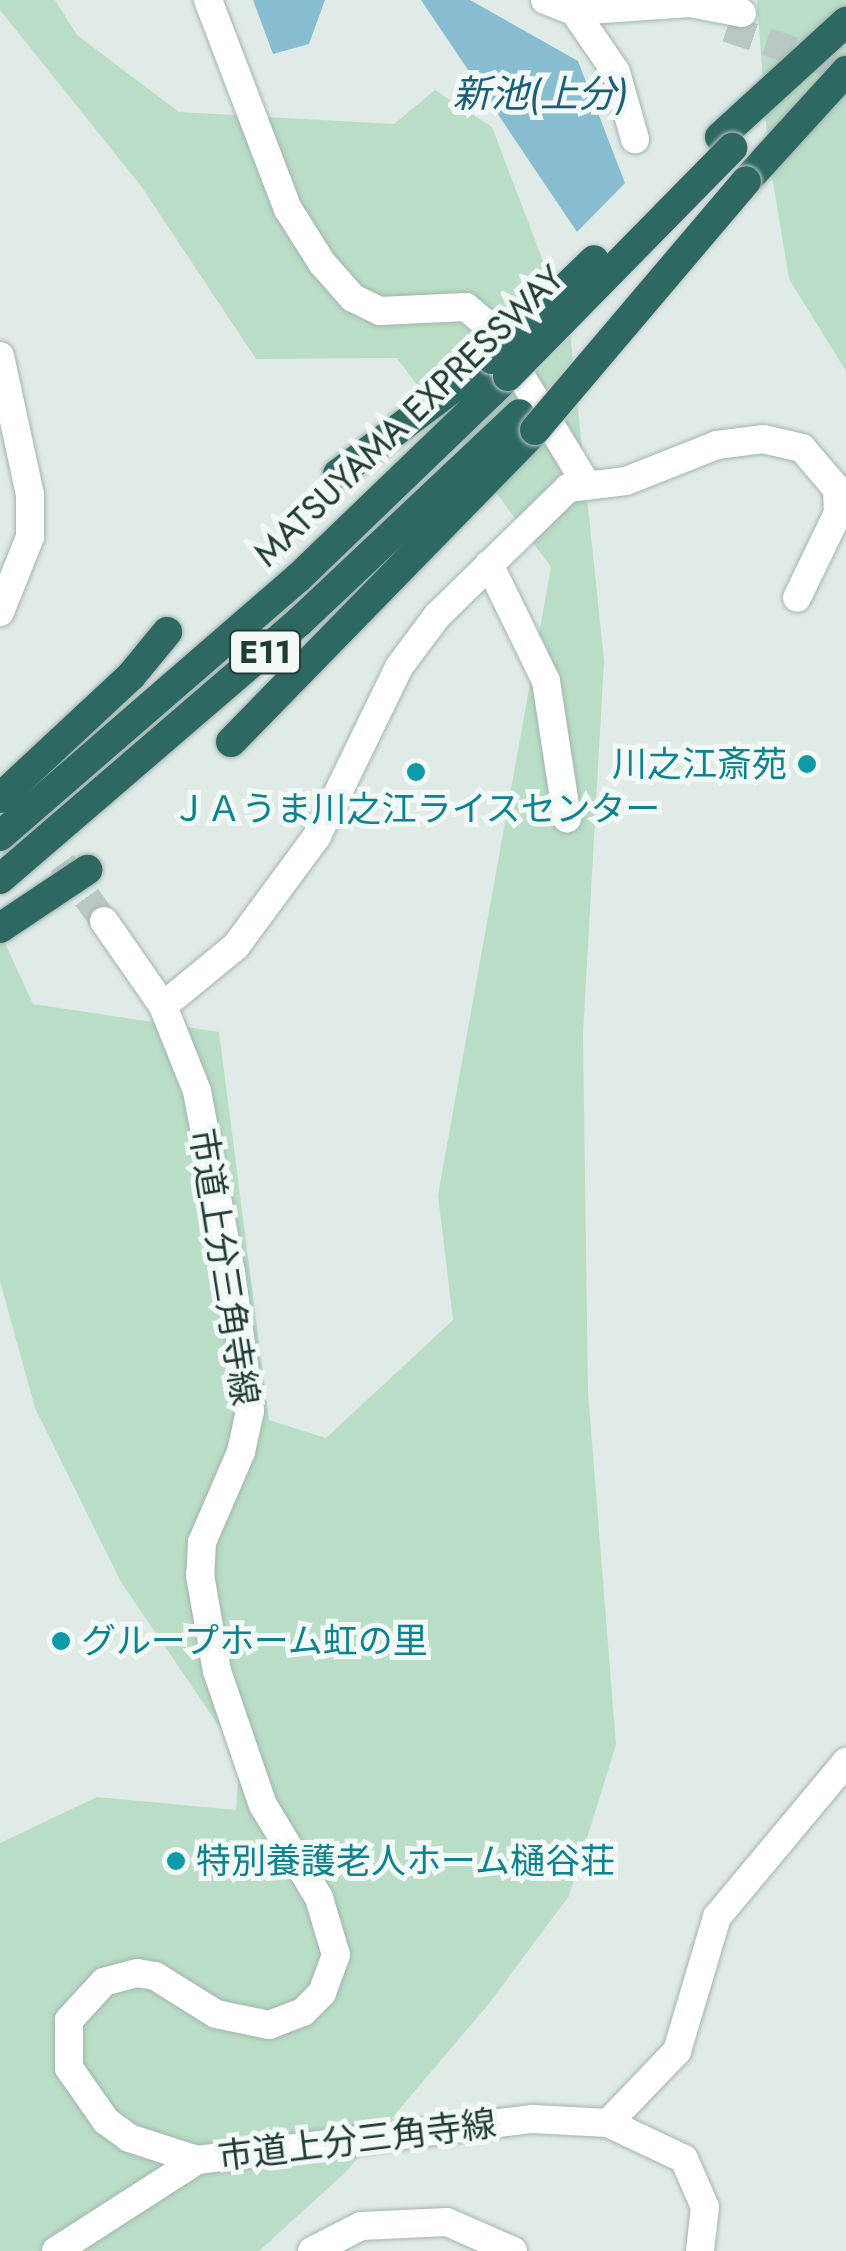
<!DOCTYPE html>
<meta charset="utf-8">
<style>
body{margin:0}
#map{position:relative;width:846px;height:2251px;overflow:hidden;background:#e0ebe8;font-family:Jost,"Noto Sans JP",sans-serif}
div>[style]{position:absolute}
.green>*{inset:0;background:#b9ddc6}
.water>*{inset:0;background:#88bdd1}
.minor-tunnel>*{height:28px;margin-top:-14px;transform-origin:0;background:repeating-linear-gradient(90deg,#bac8c5 0 28px,transparent 0 42px)}
.roads{filter:drop-shadow(0 0 2px #a3b3af) drop-shadow(0 0 2px #a3b3af)}
.minor>*{height:28px;margin:-14px;padding:0 14px;transform-origin:14px;border-radius:14px;background:#fff}
.highway>*{height:30px;margin:-15px;padding:0 15px;transform-origin:15px;border-radius:15px;background:#2d6862}
.bridges{filter:drop-shadow(0 0 2px #c1c8c7) drop-shadow(0 0 2px #c1c8c7)}
.highway-bridge>*{height:30px;margin:-15px;padding:0 15px;transform-origin:15px;border-radius:15px;background:#2d6862}
.dots>*{width:28px;height:28px;translate:-50% -50%;box-sizing:border-box;border:5px solid #f1f8f5;border-radius:50%}
span{translate:-50% -50%;white-space:nowrap;text-align:center;line-height:1.15;-webkit-text-stroke:10px #f1f8f5;paint-order:stroke}
.shield-label span{padding:2px 8px;background:#f1f8f5;border:2px solid;border-radius:8px;-webkit-text-stroke-width:0}
.shield-label{font-size:32px;color:#213c37;font-weight:700}
.street-label{font-size:35px;color:#213c37}
.culture-label{font-size:35px;color:#0d838f}
.right{translate:-100% -50%;text-align:right}
.left{translate:0 -50%;text-align:left}
.water-label{font-size:38px;color:#1b5e78;font-style:italic}
</style>
<div id="map">
<div class="green">
<div style="clip-path:polygon(0 0,55px 0,77px 35px,179px 112px,394px 124px,435px 90px,492px 127px,570px 332px,604px 661px,583px 1034px,588px 1392px,616px 1745px,569px 1896px,487px 2006px,346px 2172px,259px 2251px,0 2251px,0 1843px,97px 1797px,236px 1810px,240px 1757px,121px 1582px,35px 1408px,0 1281px,0 932px,33px 1004px,219px 1032px,269px 1420px,326px 1438px,453px 1320px,438px 1195px,551px 567px,397px 358px,256px 359px,141px 186px,0 10px)"></div>
<div style="clip-path:polygon(757px 0,846px 0,846px 371px,789px 279px,768px 152px)"></div>
</div>
<div class="water">
<div style="clip-path:polygon(253px 0,325px 0,309px 44px,273px 54px)"></div>
<div style="clip-path:polygon(421px 0,470px 0,578px 61px,625px 183px,577px 232px)"></div>
</div>
<div class="minor-tunnel">
<div style="left:727px;top:28px;width:126px;rotate:19deg"></div>
<div style="left:13px;top:795px;width:155px;rotate:54.2deg"></div>
</div>
<div class="roads">
<div class="minor">
<div style="left:208px;top:0;width:224px;rotate:69.1deg"></div>
<div style="left:288px;top:209px;width:64px;rotate:57.8deg"></div>
<div style="left:322px;top:263px;width:47px;rotate:48.5deg"></div>
<div style="left:353px;top:298px;width:30px;rotate:26deg"></div>
<div style="left:380px;top:311px;width:86px;rotate:-2.7deg"></div>
<div style="left:466px;top:307px;width:35px;rotate:40deg"></div>
<div style="left:493px;top:330px;width:181px;rotate:58.8deg"></div>
<div style="left:545px;top:0;width:31px;rotate:21deg"></div>
<div style="left:574px;top:11px;width:74px;rotate:55.5deg"></div>
<div style="left:616px;top:72px;width:70px;rotate:74.2deg"></div>
<div style="left:574px;top:11px;width:116px;rotate:-3.9deg"></div>
<div style="left:690px;top:3px;width:53px;rotate:10.9deg"></div>
<div style="left:0;top:356px;width:142px;rotate:77.8deg"></div>
<div style="left:30px;top:495px;width:42px;rotate:90deg"></div>
<div style="left:30px;top:537px;width:81px;rotate:111.8deg"></div>
<div style="left:489px;top:564px;width:130px;rotate:64deg"></div>
<div style="left:546px;top:681px;width:139px;rotate:81.3deg"></div>
<div style="left:104px;top:921px;width:103px;rotate:55.2deg"></div>
<div style="left:163px;top:1006px;width:92px;rotate:68.2deg"></div>
<div style="left:197px;top:1091px;width:184px;rotate:79.4deg"></div>
<div style="left:231px;top:1272px;width:140px;rotate:82.2deg"></div>
<div style="left:250px;top:1411px;width:42px;rotate:102.4deg"></div>
<div style="left:241px;top:1452px;width:98px;rotate:113.4deg"></div>
<div style="left:202px;top:1542px;width:33px;rotate:93deg"></div>
<div style="left:200px;top:1575px;width:97px;rotate:80deg"></div>
<div style="left:217px;top:1671px;width:142px;rotate:71.1deg"></div>
<div style="left:263px;top:1805px;width:109px;rotate:58.9deg"></div>
<div style="left:319px;top:1898px;width:59px;rotate:73.4deg"></div>
<div style="left:336px;top:1955px;width:40px;rotate:110.2deg"></div>
<div style="left:322px;top:1993px;width:27px;rotate:135deg"></div>
<div style="left:303px;top:2012px;width:36px;rotate:159deg"></div>
<div style="left:269px;top:2025px;width:54px;rotate:-168.3deg"></div>
<div style="left:216px;top:2014px;width:72px;rotate:-148.1deg"></div>
<div style="left:155px;top:1976px;width:18px;rotate:-171deg"></div>
<div style="left:137px;top:1973px;width:34px;rotate:165deg"></div>
<div style="left:104px;top:1982px;width:52px;rotate:132.6deg"></div>
<div style="left:69px;top:2020px;width:48px;rotate:90deg"></div>
<div style="left:69px;top:2068px;width:65px;rotate:55.1deg"></div>
<div style="left:106px;top:2121px;width:29px;rotate:36deg"></div>
<div style="left:129px;top:2138px;width:71px;rotate:17.9deg"></div>
<div style="left:197px;top:2160px;width:338px;rotate:-7deg"></div>
<div style="left:533px;top:2119px;width:75px;rotate:3.1deg"></div>
<div style="left:608px;top:2123px;width:84px;rotate:25.3deg"></div>
<div style="left:684px;top:2159px;width:52px;rotate:66.4deg"></div>
<div style="left:705px;top:2207px;width:44px;rotate:96.5deg"></div>
<div style="left:163px;top:1006px;width:94px;rotate:-39.4deg"></div>
<div style="left:236px;top:946px;width:137px;rotate:-53.6deg"></div>
<div style="left:317px;top:836px;width:188px;rotate:-64.1deg"></div>
<div style="left:399px;top:667px;width:64px;rotate:-53.3deg"></div>
<div style="left:437px;top:616px;width:183px;rotate:-44.3deg"></div>
<div style="left:568px;top:488px;width:58px;rotate:-6.9deg"></div>
<div style="left:626px;top:481px;width:98px;rotate:-21.6deg"></div>
<div style="left:717px;top:445px;width:46px;rotate:-7.4deg"></div>
<div style="left:763px;top:439px;width:40px;rotate:13deg"></div>
<div style="left:802px;top:448px;width:54px;rotate:49.5deg"></div>
<div style="left:837px;top:489px;width:24px;rotate:88deg"></div>
<div style="left:838px;top:513px;width:94px;rotate:115.8deg"></div>
<div style="left:608px;top:2123px;width:100px;rotate:-46.2deg"></div>
<div style="left:677px;top:2051px;width:140px;rotate:-73.4deg"></div>
<div style="left:717px;top:1917px;width:202px;rotate:-50.2deg"></div>
<div style="left:56px;top:2251px;width:168px;rotate:-32.8deg"></div>
<div style="left:312px;top:2251px;width:55px;rotate:-27deg"></div>
<div style="left:361px;top:2226px;width:86px;rotate:-2.7deg"></div>
<div style="left:447px;top:2222px;width:72px;rotate:23.7deg"></div>
</div>
<div class="highway">
<div style="left:720px;top:137px;width:171px;rotate:-42.4deg"></div>
<div style="left:746px;top:181px;width:149px;rotate:-47.7deg"></div>
<div style="left:338px;top:474px;width:192px;rotate:-36.8deg"></div>
<div style="left:231px;top:742px;width:436px;rotate:-45.7deg"></div>
<div style="left:0;top:798px;width:179px;rotate:-43deg"></div>
<div style="left:131px;top:676px;width:57px;rotate:-50.7deg"></div>
<div style="left:0;top:836px;width:394px;rotate:-40.9deg"></div>
<div style="left:298px;top:578px;width:291px;rotate:-43.9deg"></div>
<div style="left:0;top:879px;width:394px;rotate:-40.7deg"></div>
<div style="left:299px;top:622px;width:303px;rotate:-43.3deg"></div>
<div style="left:0;top:928px;width:105px;rotate:-33.7deg"></div>
</div>
</div>
<div class="bridges">
<div class="highway-bridge">
<div style="left:492px;top:359px;width:142px;rotate:-44.1deg"></div>
<div style="left:508px;top:376px;width:320px;rotate:-45.5deg"></div>
<div style="left:535px;top:430px;width:326px;rotate:-49.7deg"></div>
</div>
</div>
<div class="dots">
<div style="left:807px;top:764px;background:#0f9aa8"></div>
<div style="left:416px;top:772px;background:#0f9aa8"></div>
<div style="left:61px;top:1641px;background:#0f9aa8"></div>
<div style="left:176px;top:1861px;background:#0f9aa8"></div>
</div>
<div class="shield-label">
<span style="left:265px;top:652px">E11</span>
</div>
<div class="street-label">
<span style="left:409px;top:416px;rotate:-44deg">MATSUYAMA EXPRESSWAY</span>
<span style="left:224px;top:1267px;rotate:81deg">市道上分三角寺線</span>
<span style="left:357px;top:2140px;rotate:-7deg">市道上分三角寺線</span>
</div>
<div class="culture-label">
<span class="right" style="left:787px;top:764px">川之江斎苑</span>
<span style="left:416px;top:809px">ＪＡうま川之江ライスセンター</span>
<span class="left" style="left:81px;top:1641px">グループホーム虹の里</span>
<span class="left" style="left:196px;top:1861px">特別養護老人ホーム樋谷荘</span>
</div>
<div class="water-label">
<span style="left:540px;top:94px">新池(上分)</span>
</div>
</div>
